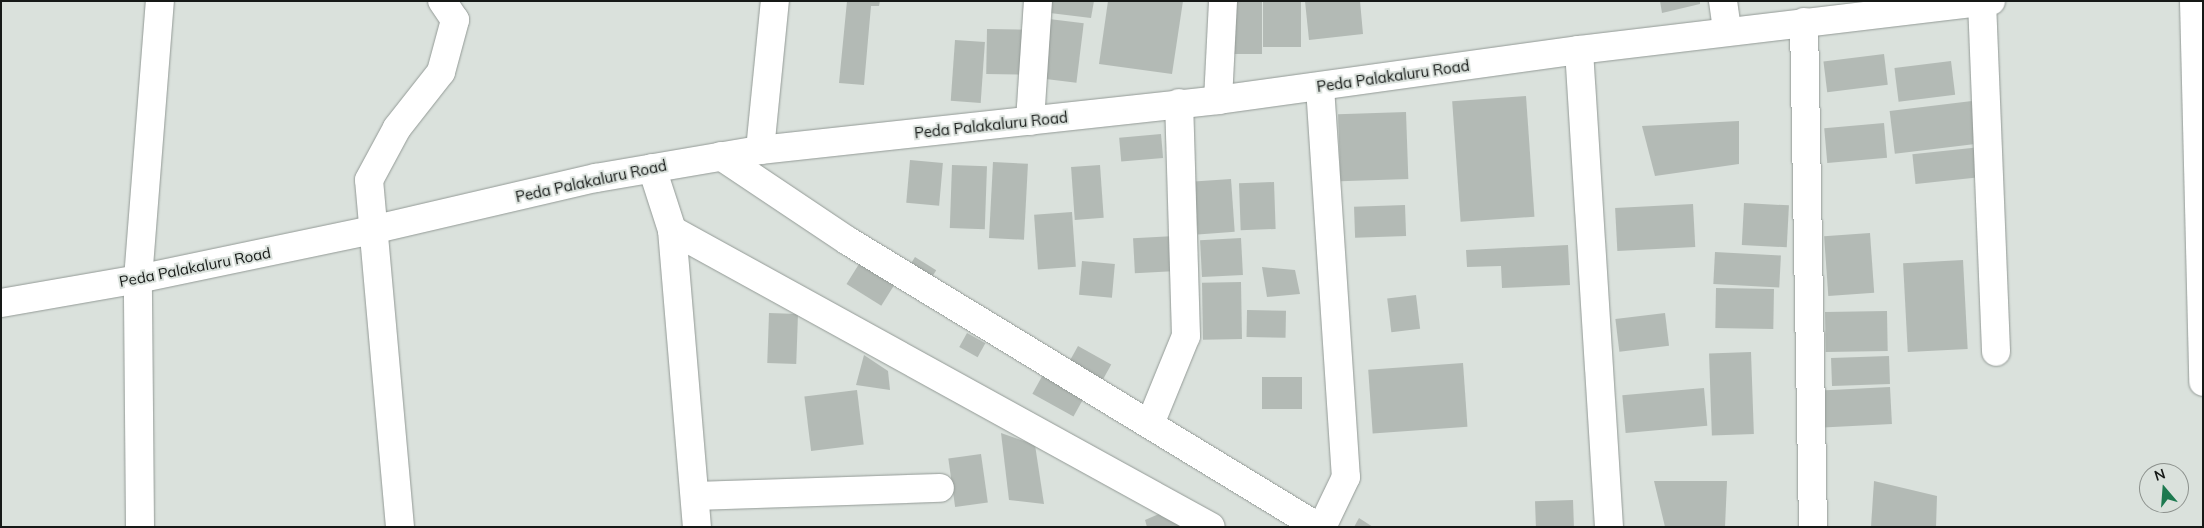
<!DOCTYPE html>
<style>
body{margin:0}
#map{position:relative;width:2204px;height:528px;overflow:hidden;background:#dae1dc;font-family:Mulish,sans-serif}
div>[style]{position:absolute}
.building>*{inset:0;background:#b3bab5;transform-origin:0 0}
.roads{filter:drop-shadow(0 0 1px #939a96) drop-shadow(0 0 1px #939a96)}
.minor>*{height:28px;margin:-14px;padding:0 14px;transform-origin:14px;border-radius:14px;background:#fff}
.major>*{height:28px;margin:-14px;padding:0 14px;transform-origin:14px;border-radius:14px;background:#fff}
span{translate:-50% -50%;white-space:nowrap;text-align:center;line-height:1.15;-webkit-text-stroke:4px #dae1dc;paint-order:stroke}
.street-label{font-size:15px;color:#161917}
.frame{position:absolute;inset:0;border:2px solid #161917;pointer-events:none}
.north{position:absolute;left:2139px;top:463px;width:50px;height:50px;box-sizing:border-box;background:#dae1dc;border:1px solid #8c918d;border-radius:50%;rotate:342deg;font-size:14px;font-weight:700;line-height:20px;text-align:center;color:#161917}
.north::after{content:'';display:block;margin:auto;width:18px;height:22px;background:#1c794f;clip-path:polygon(50% 0,100% 100%,50% 72%,0 100%)}
</style>
<div id="map">
<div class="building">
<div style="clip-path:polygon(847px 1px,880px 1px,879px 6px,871px 6px,864px 85px,839px 83px)"></div>
<div style="clip-path:polygon(1052px 1px,1094px 1px,1091px 18px,1050px 13px)"></div>
<div style="clip-path:polygon(1108px 1px,1183px 1px,1172px 74px,1099px 64px)"></div>
<div style="left:1231px;top:1px;width:31px;height:53px"></div>
<div style="left:1263px;top:1px;width:38px;height:46px"></div>
<div style="clip-path:polygon(1305px 1px,1360px 1px,1363px 34px,1309px 40px)"></div>
<div style="clip-path:polygon(1660px 1px,1700px 1px,1700px 4px,1662px 13px)"></div>
<div style="left:1049px;top:19px;width:35px;height:60px;rotate:7deg"></div>
<div style="left:987px;top:29px;width:41px;height:45px;rotate:1deg"></div>
<div style="left:955px;top:40px;width:30px;height:61px;rotate:4deg"></div>
<div style="left:1884px;top:54px;width:31px;height:61px;rotate:83deg"></div>
<div style="left:1951px;top:61px;width:34px;height:57px;rotate:83deg"></div>
<div style="left:1526px;top:96px;width:121px;height:74px;rotate:86deg"></div>
<div style="left:1972px;top:101px;width:43px;height:83px;rotate:83deg"></div>
<div style="left:1406px;top:112px;width:67px;height:68px;rotate:88deg"></div>
<div style="clip-path:polygon(1739px 121px,1739px 164px,1655px 176px,1642px 126px)"></div>
<div style="left:1884px;top:123px;width:35px;height:60px;rotate:85deg"></div>
<div style="left:1161px;top:134px;width:24px;height:42px;rotate:85deg"></div>
<div style="left:1981px;top:147px;width:30px;height:69px;rotate:84deg"></div>
<div style="left:910px;top:160px;width:33px;height:43px;rotate:5deg"></div>
<div style="left:993px;top:162px;width:35px;height:76px;rotate:3deg"></div>
<div style="left:952px;top:165px;width:35px;height:63px;rotate:2deg"></div>
<div style="left:1100px;top:165px;width:53px;height:29px;rotate:86deg"></div>
<div style="left:1231px;top:179px;width:53px;height:37px;rotate:86deg"></div>
<div style="left:1274px;top:182px;width:47px;height:35px;rotate:88deg"></div>
<div style="left:1744px;top:203px;width:45px;height:42px;rotate:3deg"></div>
<div style="left:1693px;top:204px;width:43px;height:78px;rotate:87deg"></div>
<div style="left:1405px;top:205px;width:31px;height:51px;rotate:88deg"></div>
<div style="left:1072px;top:212px;width:55px;height:38px;rotate:86deg"></div>
<div style="left:1870px;top:233px;width:60px;height:46px;rotate:86deg"></div>
<div style="left:1175px;top:236px;width:35px;height:42px;rotate:87deg"></div>
<div style="left:1241px;top:238px;width:37px;height:41px;rotate:87deg"></div>
<div style="clip-path:polygon(1568px 245px,1570px 285px,1502px 288px,1501px 266px,1467px 267px,1466px 250px)"></div>
<div style="left:1715px;top:252px;width:66px;height:32px;rotate:3deg"></div>
<div style="left:864px;top:256px;width:41px;height:33px;rotate:32deg"></div>
<div style="left:915px;top:257px;width:25px;height:17px;rotate:32deg"></div>
<div style="left:1963px;top:260px;width:89px;height:60px;rotate:87deg"></div>
<div style="left:1082px;top:261px;width:33px;height:34px;rotate:5deg"></div>
<div style="clip-path:polygon(1262px 267px,1295px 270px,1300px 294px,1267px 297px)"></div>
<div style="left:1241px;top:282px;width:57px;height:39px;rotate:89deg"></div>
<div style="left:1716px;top:288px;width:58px;height:40px;rotate:1deg"></div>
<div style="left:1416px;top:295px;width:34px;height:29px;rotate:83deg"></div>
<div style="left:1247px;top:310px;width:39px;height:27px;rotate:1deg"></div>
<div style="left:1887px;top:311px;width:40px;height:62px;rotate:89deg"></div>
<div style="left:769px;top:313px;width:29px;height:50px;rotate:2deg"></div>
<div style="left:1665px;top:313px;width:33px;height:50px;rotate:83deg"></div>
<div style="left:967px;top:333px;width:21px;height:16px;rotate:29deg"></div>
<div style="left:1078px;top:346px;width:38px;height:22px;rotate:29deg"></div>
<div style="left:1751px;top:352px;width:82px;height:42px;rotate:88deg"></div>
<div style="clip-path:polygon(864px 355px,888px 371px,890px 390px,856px 385px)"></div>
<div style="left:1889px;top:356px;width:28px;height:58px;rotate:88deg"></div>
<div style="left:1463px;top:363px;width:64px;height:95px;rotate:86deg"></div>
<div style="left:1045px;top:371px;width:47px;height:26px;rotate:29deg"></div>
<div style="left:1262px;top:377px;width:40px;height:32px"></div>
<div style="left:1890px;top:387px;width:37px;height:69px;rotate:87deg"></div>
<div style="left:1704px;top:388px;width:38px;height:82px;rotate:85deg"></div>
<div style="left:857px;top:390px;width:55px;height:53px;rotate:83deg"></div>
<div style="clip-path:polygon(1001px 433px,1035px 445px,1044px 504px,1009px 500px)"></div>
<div style="left:981px;top:454px;width:49px;height:33px;rotate:82deg"></div>
<div style="clip-path:polygon(1654px 481px,1727px 481px,1725px 527px,1665px 527px)"></div>
<div style="clip-path:polygon(1874px 481px,1937px 496px,1936px 527px,1871px 527px)"></div>
<div style="left:1573px;top:500px;width:26px;height:38px;rotate:88deg"></div>
<div style="clip-path:polygon(1175px 507px,1179px 527px,1147px 527px,1145px 520px)"></div>
<div style="clip-path:polygon(1359px 518px,1373px 527px,1354px 527px)"></div>
</div>
<div class="roads">
<div class="minor">
<div style="left:1723px;top:1px;width:30px;rotate:82deg"></div>
<div style="left:2194px;top:1px;width:381px;rotate:88.6deg"></div>
<div style="left:1982px;top:2px;width:350px;rotate:87.7deg"></div>
<div style="left:1804px;top:22px;width:505px;rotate:88.98deg"></div>
<div style="left:1579px;top:50px;width:478px;rotate:86.4deg"></div>
<div style="left:1320px;top:87px;width:391px;rotate:86.2deg"></div>
<div style="left:1346px;top:477px;width:55px;rotate:115.6deg"></div>
<div style="left:1218px;top:100px;width:99px;rotate:-87.1deg"></div>
<div style="left:1030px;top:121px;width:120px;rotate:-86.2deg"></div>
<div style="left:760px;top:150px;width:150px;rotate:-84.3deg"></div>
<div style="left:721px;top:156px;width:153px;rotate:33.8deg"></div>
<div style="left:848px;top:241px;width:550px;rotate:31.32deg"></div>
<div style="left:652px;top:168px;width:65px;rotate:72.1deg"></div>
<div style="left:672px;top:230px;width:298px;rotate:85.2deg"></div>
<div style="left:672px;top:230px;width:615px;rotate:28.86deg"></div>
<div style="left:1150px;top:424px;width:95px;rotate:-67.8deg"></div>
<div style="left:1186px;top:336px;width:233px;rotate:-91.7deg"></div>
<div style="left:695px;top:496px;width:245px;rotate:-1.9deg"></div>
<div style="left:140px;top:527px;width:248px;rotate:-90.5deg"></div>
<div style="left:138px;top:279px;width:279px;rotate:-85.5deg"></div>
<div style="left:400px;top:527px;width:348px;rotate:-95.1deg"></div>
<div style="left:369px;top:180px;width:59px;rotate:-61.7deg"></div>
<div style="left:397px;top:128px;width:71px;rotate:-51.8deg"></div>
<div style="left:441px;top:72px;width:54px;rotate:-74.9deg"></div>
<div style="left:455px;top:20px;width:23px;rotate:-124deg"></div>
</div>
<div class="major">
<div style="left:1px;top:303px;width:139px;rotate:-9.9deg"></div>
<div style="left:138px;top:279px;width:239px;rotate:-11.8deg"></div>
<div style="left:372px;top:230px;width:230px;rotate:-13.1deg"></div>
<div style="left:596px;top:178px;width:166px;rotate:-9.7deg"></div>
<div style="left:760px;top:150px;width:461px;rotate:-6.2deg"></div>
<div style="left:1218px;top:100px;width:364px;rotate:-7.9deg"></div>
<div style="left:1579px;top:50px;width:415px;rotate:-6.8deg"></div>
</div>
</div>
<div class="street-label">
<span style="left:1393px;top:76px;rotate:-8deg">Peda Palakaluru Road</span>
<span style="left:991px;top:125px;rotate:-6deg">Peda Palakaluru Road</span>
<span style="left:591px;top:181px;rotate:-12deg">Peda Palakaluru Road</span>
<span style="left:195px;top:267px;rotate:-11deg">Peda Palakaluru Road</span>
</div>
<div class="frame"></div>
<div class="north">N</div>
</div>
